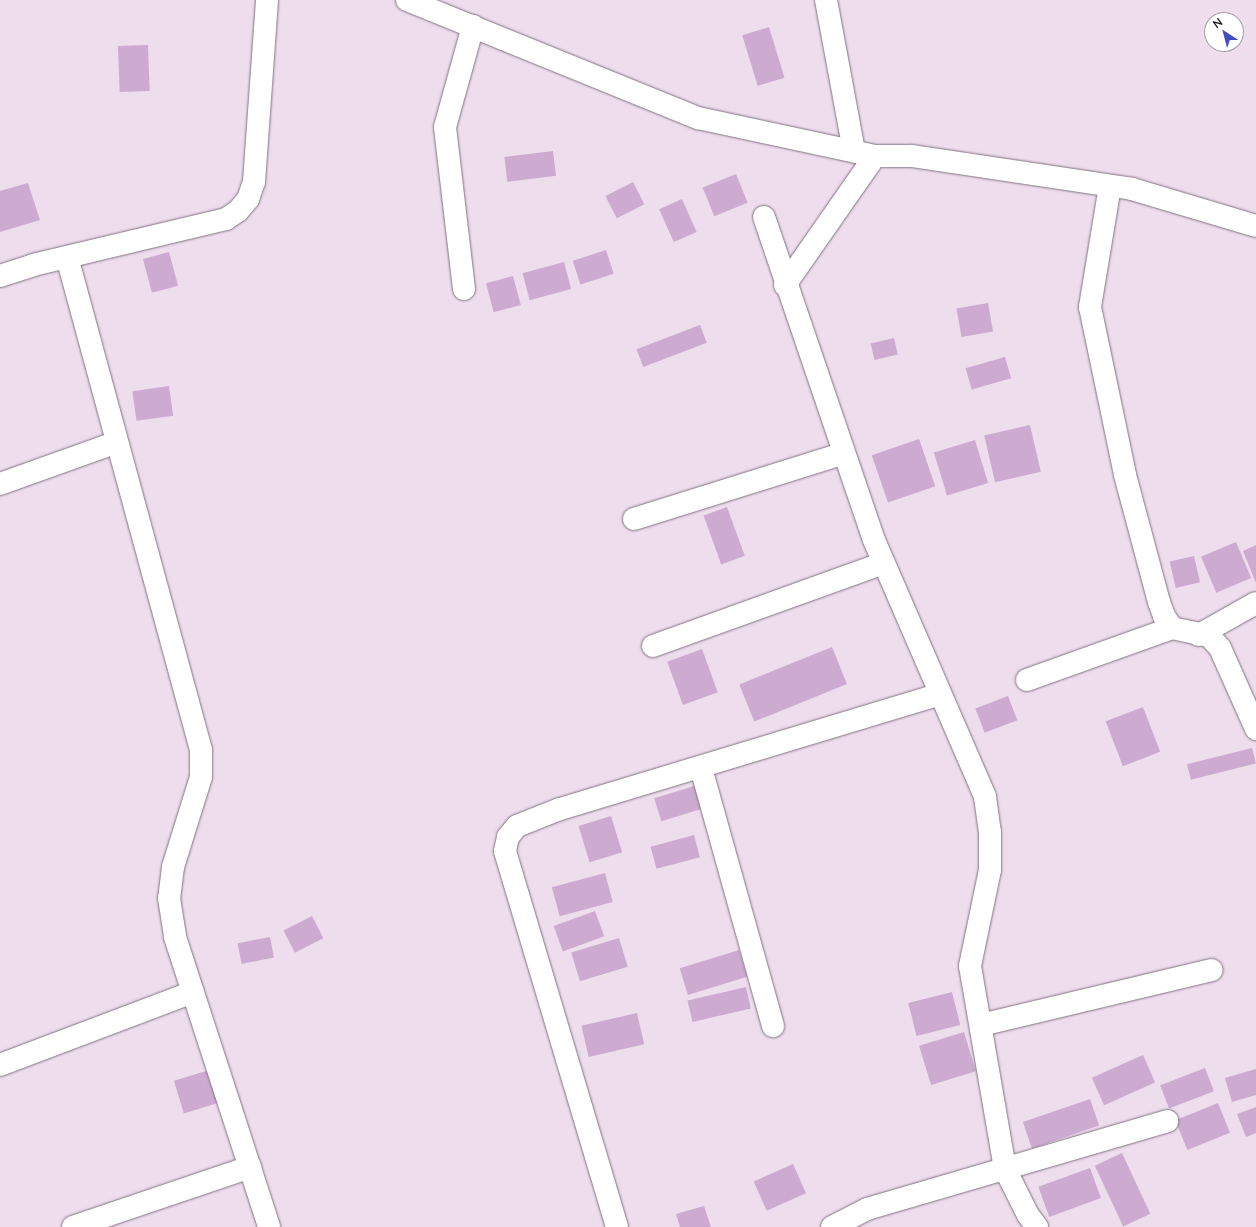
<!DOCTYPE html>
<style>
body{margin:0}
#map{position:relative;width:1256px;height:1227px;overflow:hidden;background:#eddded;font-family:Lato,sans-serif}
div>[style]{position:absolute}
.building>*{inset:0;background:#cdabd1;transform-origin:0 0}
.roads{filter:drop-shadow(0 0 1px #827381) drop-shadow(0 0 1px #827381)}
.minor>*{height:22px;margin:-11px;padding:0 11px;transform-origin:11px;border-radius:11px;background:#fff}
span{translate:-50% -50%;white-space:nowrap;text-align:center;line-height:1.15;-webkit-text-stroke:3.5px #fff;paint-order:stroke}
.north{position:absolute;left:1204px;top:12px;width:40px;height:40px;box-sizing:border-box;background:#fff;border:1px solid #a5a3a5;border-radius:50%;rotate:324deg;font-size:11px;font-weight:700;line-height:16px;text-align:center;color:#1d181d}
.north::after{content:'';display:block;margin:auto;width:14px;height:18px;background:#434cc0;clip-path:polygon(50% 0,100% 100%,50% 72%,0 100%)}
</style>
<div id="map">
<div class="building">
<div style="left:769px;top:27px;width:53px;height:28px;rotate:73deg"></div>
<div style="left:148px;top:45px;width:46px;height:30px;rotate:88deg"></div>
<div style="left:553px;top:151px;width:25px;height:49px;rotate:83deg"></div>
<div style="left:736px;top:174px;width:31px;height:36px;rotate:68deg"></div>
<div style="left:633px;top:182px;width:25px;height:31px;rotate:63deg"></div>
<div style="clip-path:polygon(28px 183px,40px 220px,0 232px,0 191px)"></div>
<div style="left:682px;top:199px;width:36px;height:25px;rotate:66deg"></div>
<div style="left:606px;top:250px;width:25px;height:35px;rotate:72deg"></div>
<div style="left:169px;top:252px;width:35px;height:27px;rotate:75deg"></div>
<div style="left:564px;top:262px;width:28px;height:43px;rotate:75deg"></div>
<div style="left:513px;top:276px;width:30px;height:28px;rotate:75deg"></div>
<div style="left:988px;top:303px;width:29px;height:32px;rotate:80deg"></div>
<div style="left:700px;top:325px;width:19px;height:68px;rotate:69deg"></div>
<div style="left:894px;top:338px;width:17px;height:24px;rotate:77deg"></div>
<div style="left:1005px;top:357px;width:22px;height:41px;rotate:74deg"></div>
<div style="left:169px;top:386px;width:30px;height:37px;rotate:82deg"></div>
<div style="left:1030px;top:425px;width:48px;height:47px;rotate:77deg"></div>
<div style="left:919px;top:439px;width:50px;height:50px;rotate:71deg"></div>
<div style="left:975px;top:440px;width:45px;height:43px;rotate:73deg"></div>
<div style="left:727px;top:507px;width:52px;height:25px;rotate:70deg"></div>
<div style="left:1236px;top:542px;width:39px;height:38px;rotate:67deg"></div>
<div style="clip-path:polygon(1256px 545px,1256px 583px,1243px 551px)"></div>
<div style="left:1194px;top:556px;width:27px;height:25px;rotate:77deg"></div>
<div style="left:832px;top:647px;width:40px;height:100px;rotate:68deg"></div>
<div style="left:702px;top:649px;width:46px;height:37px;rotate:70deg"></div>
<div style="left:1008px;top:696px;width:26px;height:35px;rotate:69deg"></div>
<div style="left:1143px;top:707px;width:48px;height:40px;rotate:69deg"></div>
<div style="left:1252px;top:748px;width:16px;height:67px;rotate:76deg"></div>
<div style="left:704px;top:783px;width:24px;height:52px;rotate:73deg"></div>
<div style="left:611px;top:816px;width:38px;height:34px;rotate:73deg"></div>
<div style="left:694px;top:835px;width:23px;height:45px;rotate:75deg"></div>
<div style="left:605px;top:873px;width:30px;height:55px;rotate:75deg"></div>
<div style="left:595px;top:911px;width:27px;height:44px;rotate:70deg"></div>
<div style="left:312px;top:916px;width:25px;height:32px;rotate:63deg"></div>
<div style="left:270px;top:937px;width:21px;height:33px;rotate:79deg"></div>
<div style="left:619px;top:938px;width:30px;height:50px;rotate:73deg"></div>
<div style="left:739px;top:950px;width:28px;height:62px;rotate:73deg"></div>
<div style="left:746px;top:987px;width:22px;height:60px;rotate:77deg"></div>
<div style="left:952px;top:992px;width:34px;height:45px;rotate:76deg"></div>
<div style="left:637px;top:1013px;width:32px;height:57px;rotate:77deg"></div>
<div style="left:964px;top:1032px;width:41px;height:47px;rotate:73deg"></div>
<div style="left:1143px;top:1055px;width:30px;height:56px;rotate:66deg"></div>
<div style="left:216px;top:1068px;width:34px;height:44px;rotate:73deg"></div>
<div style="left:1205px;top:1068px;width:25px;height:48px;rotate:69deg"></div>
<div style="clip-path:polygon(1256px 1069px,1256px 1095px,1232px 1102px,1225px 1078px)"></div>
<div style="left:1090px;top:1099px;width:28px;height:71px;rotate:71deg"></div>
<div style="left:1218px;top:1103px;width:32px;height:46px;rotate:68deg"></div>
<div style="clip-path:polygon(1256px 1107px,1256px 1133px,1246px 1137px,1237px 1114px)"></div>
<div style="left:1122px;top:1153px;width:67px;height:30px;rotate:65deg"></div>
<div style="left:793px;top:1164px;width:32px;height:43px;rotate:66deg"></div>
<div style="left:1090px;top:1168px;width:32px;height:55px;rotate:70deg"></div>
<div style="clip-path:polygon(704px 1206px,711px 1227px,680px 1227px,676px 1214px)"></div>
</div>
<div class="roads">
<div class="minor">
<div style="left:407px;top:0;width:314px;rotate:22.1deg"></div>
<div style="left:698px;top:118px;width:181px;rotate:12.1deg"></div>
<div style="left:875px;top:156px;width:37px"></div>
<div style="left:912px;top:156px;width:222px;rotate:8.5deg"></div>
<div style="left:1132px;top:189px;width:129px;rotate:16.6deg"></div>
<div style="left:826px;top:0;width:154px;rotate:79.5deg"></div>
<div style="left:1110px;top:186px;width:123px;rotate:99.4deg"></div>
<div style="left:1090px;top:307px;width:172px;rotate:78.2deg"></div>
<div style="left:1125px;top:475px;width:131px;rotate:75deg"></div>
<div style="left:1159px;top:602px;width:15px;rotate:70deg"></div>
<div style="left:1164px;top:616px;width:14px;rotate:56deg"></div>
<div style="left:1172px;top:628px;width:38px;rotate:12deg"></div>
<div style="left:1209px;top:636px;width:16px;rotate:47deg"></div>
<div style="left:1220px;top:648px;width:89px;rotate:66deg"></div>
<div style="left:764px;top:217px;width:341px;rotate:71.2deg"></div>
<div style="left:874px;top:540px;width:280px;rotate:66.6deg"></div>
<div style="left:985px;top:797px;width:35px;rotate:82deg"></div>
<div style="left:990px;top:832px;width:38px;rotate:90deg"></div>
<div style="left:990px;top:870px;width:98px;rotate:101.8deg"></div>
<div style="left:970px;top:966px;width:206px;rotate:80.2deg"></div>
<div style="left:1005px;top:1169px;width:51px;rotate:63.4deg"></div>
<div style="left:1028px;top:1215px;width:15px;rotate:53deg"></div>
<div style="left:67px;top:257px;width:511px;rotate:74.79deg"></div>
<div style="left:201px;top:750px;width:27px;rotate:90deg"></div>
<div style="left:201px;top:777px;width:94px;rotate:107.3deg"></div>
<div style="left:173px;top:867px;width:31px;rotate:97deg"></div>
<div style="left:169px;top:898px;width:39px;rotate:81deg"></div>
<div style="left:175px;top:937px;width:305px;rotate:72deg"></div>
<div style="left:0;top:276px;width:35px;rotate:-18deg"></div>
<div style="left:33px;top:265px;width:198px;rotate:-13.4deg"></div>
<div style="left:226px;top:219px;width:14px;rotate:-34deg"></div>
<div style="left:238px;top:211px;width:16px;rotate:-50deg"></div>
<div style="left:248px;top:199px;width:18px;rotate:-71deg"></div>
<div style="left:254px;top:182px;width:182px;rotate:-85.9deg"></div>
<div style="left:785px;top:285px;width:157px;rotate:-55.1deg"></div>
<div style="left:464px;top:289px;width:163px;rotate:-96.7deg"></div>
<div style="left:445px;top:127px;width:105px;rotate:-74.5deg"></div>
<div style="left:0;top:484px;width:124px;rotate:-19.7deg"></div>
<div style="left:634px;top:519px;width:220px;rotate:-17.4deg"></div>
<div style="left:1199px;top:635px;width:65px;rotate:-29.3deg"></div>
<div style="left:653px;top:646px;width:245px;rotate:-19.8deg"></div>
<div style="left:1027px;top:680px;width:154px;rotate:-19.7deg"></div>
<div style="left:701px;top:768px;width:268px;rotate:74.4deg"></div>
<div style="left:981px;top:1025px;width:237px;rotate:-13.4deg"></div>
<div style="left:0;top:1065px;width:206px;rotate:-20.7deg"></div>
<div style="left:73px;top:1227px;width:187px;rotate:-18.7deg"></div>
<div style="left:617px;top:1227px;width:392px;rotate:-106.6deg"></div>
<div style="left:505px;top:851px;width:14px;rotate:-78deg"></div>
<div style="left:508px;top:837px;width:14px;rotate:-51deg"></div>
<div style="left:517px;top:826px;width:46px;rotate:-21.6deg"></div>
<div style="left:560px;top:809px;width:397px;rotate:-16.8deg"></div>
<div style="left:832px;top:1227px;width:39px;rotate:-27deg"></div>
<div style="left:867px;top:1209px;width:313px;rotate:-16.3deg"></div>
</div>
</div>
<div class="north">N</div>
</div>
